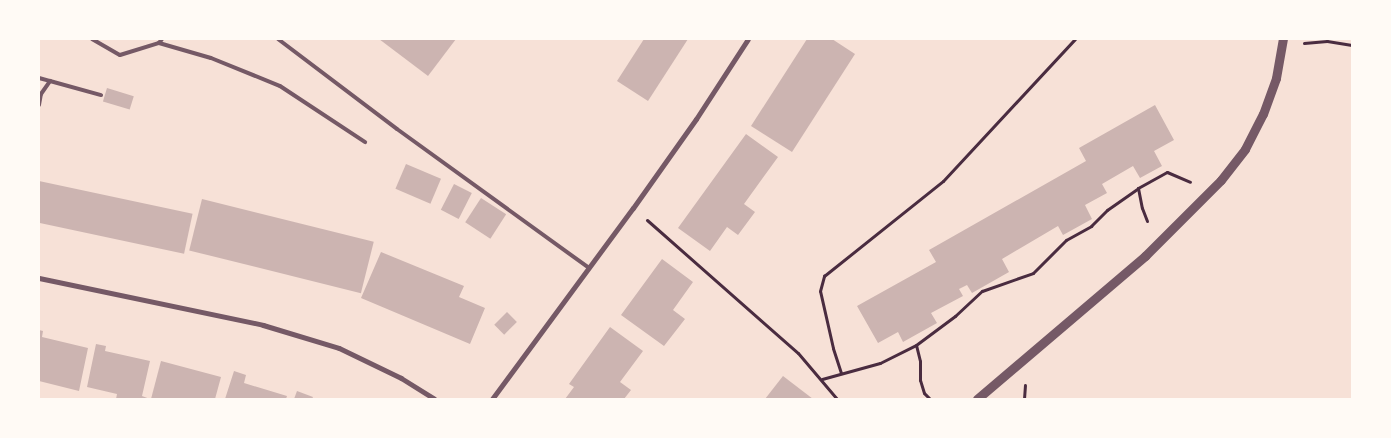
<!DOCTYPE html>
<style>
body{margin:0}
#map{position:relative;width:1391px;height:438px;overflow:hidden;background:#f7e1d7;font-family:"Roboto Serif",serif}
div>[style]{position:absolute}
.building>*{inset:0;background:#ccb4b1;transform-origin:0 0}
.path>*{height:3px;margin:-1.5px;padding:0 1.5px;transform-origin:1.5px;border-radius:1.5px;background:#4a2c40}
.service>*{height:4px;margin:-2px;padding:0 2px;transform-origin:2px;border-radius:2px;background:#755966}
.minor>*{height:5px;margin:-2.5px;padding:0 2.5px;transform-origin:2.5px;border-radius:2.5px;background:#755966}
.tertiary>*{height:9px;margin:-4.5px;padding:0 4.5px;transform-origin:4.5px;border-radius:4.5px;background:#755966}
span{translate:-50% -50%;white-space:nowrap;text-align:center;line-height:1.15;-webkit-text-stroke:5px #fffaf5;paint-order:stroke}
.frame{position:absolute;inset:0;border:40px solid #fffaf5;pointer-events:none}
</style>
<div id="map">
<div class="building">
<div style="clip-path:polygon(379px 39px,456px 39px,428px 76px)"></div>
<div style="clip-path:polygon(644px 39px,688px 39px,648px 101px,617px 81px)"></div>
<div style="clip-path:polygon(807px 39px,832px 39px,855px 54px,792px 152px,751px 126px)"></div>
<div style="left:107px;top:88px;width:28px;height:14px;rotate:17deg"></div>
<div style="clip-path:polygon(1155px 105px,1174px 140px,1154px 151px,1162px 166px,1140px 178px,1133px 166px,1102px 184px,1107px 193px,1085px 205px,1092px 219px,1063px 235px,1058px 226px,1002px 259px,1009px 272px,972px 293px,967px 285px,959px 289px,963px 296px,931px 313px,937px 323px,903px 342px,898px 332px,878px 343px,857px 306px,936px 262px,929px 250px,1086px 161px,1079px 148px)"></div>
<div style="clip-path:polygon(746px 134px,778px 157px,744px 204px,755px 212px,738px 235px,727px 227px,710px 251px,678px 228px)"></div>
<div style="left:406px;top:164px;width:38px;height:27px;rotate:23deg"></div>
<div style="left:39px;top:181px;width:157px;height:41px;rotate:12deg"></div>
<div style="left:454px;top:184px;width:20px;height:29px;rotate:27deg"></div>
<div style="left:481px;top:198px;width:30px;height:29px;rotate:33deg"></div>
<div style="left:202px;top:199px;width:177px;height:53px;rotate:14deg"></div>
<div style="clip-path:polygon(381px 252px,464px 286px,459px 297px,485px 308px,470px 344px,361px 298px)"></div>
<div style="clip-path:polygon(662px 259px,693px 282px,673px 310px,685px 319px,664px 346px,621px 315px)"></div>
<div style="left:507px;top:312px;width:14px;height:18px;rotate:45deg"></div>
<div style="clip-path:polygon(610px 327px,643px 351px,620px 382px,631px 390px,624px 399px,565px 399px,574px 387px,569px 384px)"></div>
<div style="clip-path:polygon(39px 330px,43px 331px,42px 337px,88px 348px,79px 391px,39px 381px)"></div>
<div style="clip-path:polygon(96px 344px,106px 346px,105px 351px,150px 361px,142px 396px,150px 399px,116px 399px,117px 394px,87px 387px)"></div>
<div style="clip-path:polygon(161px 361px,221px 377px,215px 399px,151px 399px)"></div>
<div style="clip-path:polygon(234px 371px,246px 375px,244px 383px,287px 396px,286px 399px,225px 399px)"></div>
<div style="clip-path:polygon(783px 376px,813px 399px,765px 399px)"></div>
<div style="clip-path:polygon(297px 391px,313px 397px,312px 399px,294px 399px)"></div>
</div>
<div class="path">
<div style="left:1304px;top:43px;width:23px;rotate:-5deg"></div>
<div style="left:1327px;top:41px;width:25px;rotate:9deg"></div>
<div style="left:1138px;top:188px;width:20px;rotate:79deg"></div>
<div style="left:1142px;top:208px;width:14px;rotate:69deg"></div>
<div style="left:647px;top:220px;width:201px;rotate:41.4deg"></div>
<div style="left:798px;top:353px;width:60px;rotate:49.7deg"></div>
<div style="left:841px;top:373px;width:26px;rotate:-108deg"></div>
<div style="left:833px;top:348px;width:58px;rotate:-102.8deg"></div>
<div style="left:820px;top:291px;width:16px;rotate:-75deg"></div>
<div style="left:824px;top:276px;width:152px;rotate:-38.6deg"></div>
<div style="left:943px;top:181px;width:194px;rotate:-47.1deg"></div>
<div style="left:822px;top:379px;width:60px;rotate:-15.4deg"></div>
<div style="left:880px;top:363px;width:40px;rotate:-26.6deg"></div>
<div style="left:930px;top:399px;width:8px;rotate:-135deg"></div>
<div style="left:924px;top:393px;width:14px;rotate:-107deg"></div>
<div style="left:920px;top:380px;width:19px;rotate:-90deg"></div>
<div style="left:920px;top:361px;width:16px;rotate:-104deg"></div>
<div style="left:916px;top:345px;width:49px;rotate:-36.6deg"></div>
<div style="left:955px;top:316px;width:37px;rotate:-43deg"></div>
<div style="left:982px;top:291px;width:54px;rotate:-19.4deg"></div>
<div style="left:1033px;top:273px;width:47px;rotate:-45deg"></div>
<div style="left:1066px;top:240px;width:29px;rotate:-29deg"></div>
<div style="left:1091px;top:226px;width:23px;rotate:-45deg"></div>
<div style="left:1107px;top:210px;width:38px;rotate:-35deg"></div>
<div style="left:1138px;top:188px;width:33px;rotate:-29deg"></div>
<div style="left:1167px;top:172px;width:25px;rotate:23deg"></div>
<div style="left:1024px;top:399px;width:14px;rotate:-86deg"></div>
</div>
<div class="service">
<div style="left:92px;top:39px;width:32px;rotate:30deg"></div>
<div style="left:120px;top:55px;width:41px;rotate:-17.1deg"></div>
<div style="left:162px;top:39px;width:5px;rotate:127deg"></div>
<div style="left:159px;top:43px;width:54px;rotate:16.1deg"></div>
<div style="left:211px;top:58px;width:74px;rotate:22.1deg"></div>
<div style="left:280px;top:86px;width:102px;rotate:33.4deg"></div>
<div style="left:278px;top:39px;width:149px;rotate:37.1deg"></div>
<div style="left:397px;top:129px;width:237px;rotate:35.9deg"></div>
<div style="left:39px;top:78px;width:11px;rotate:15deg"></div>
<div style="left:39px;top:105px;width:11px;rotate:-80deg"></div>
<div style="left:41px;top:94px;width:16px;rotate:-55deg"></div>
<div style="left:50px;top:81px;width:53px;rotate:15.4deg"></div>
</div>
<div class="minor">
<div style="left:39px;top:278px;width:229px;rotate:11.8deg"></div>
<div style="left:263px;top:325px;width:79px;rotate:16.8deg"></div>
<div style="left:339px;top:348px;width:69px;rotate:25.8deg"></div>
<div style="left:401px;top:378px;width:39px;rotate:32deg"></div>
<div style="left:492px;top:399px;width:237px;rotate:-53.6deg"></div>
<div style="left:633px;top:208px;width:109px;rotate:-54.7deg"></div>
<div style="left:696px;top:119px;width:95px;rotate:-57deg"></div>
</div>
<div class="tertiary">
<div style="left:977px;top:399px;width:221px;rotate:-40.4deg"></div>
<div style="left:1145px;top:256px;width:107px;rotate:-45deg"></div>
<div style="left:1221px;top:180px;width:39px;rotate:-52deg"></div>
<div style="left:1245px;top:149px;width:39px;rotate:-63deg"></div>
<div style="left:1263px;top:114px;width:38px;rotate:-70deg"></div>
<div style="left:1276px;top:78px;width:40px;rotate:-80deg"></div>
</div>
<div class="frame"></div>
</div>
